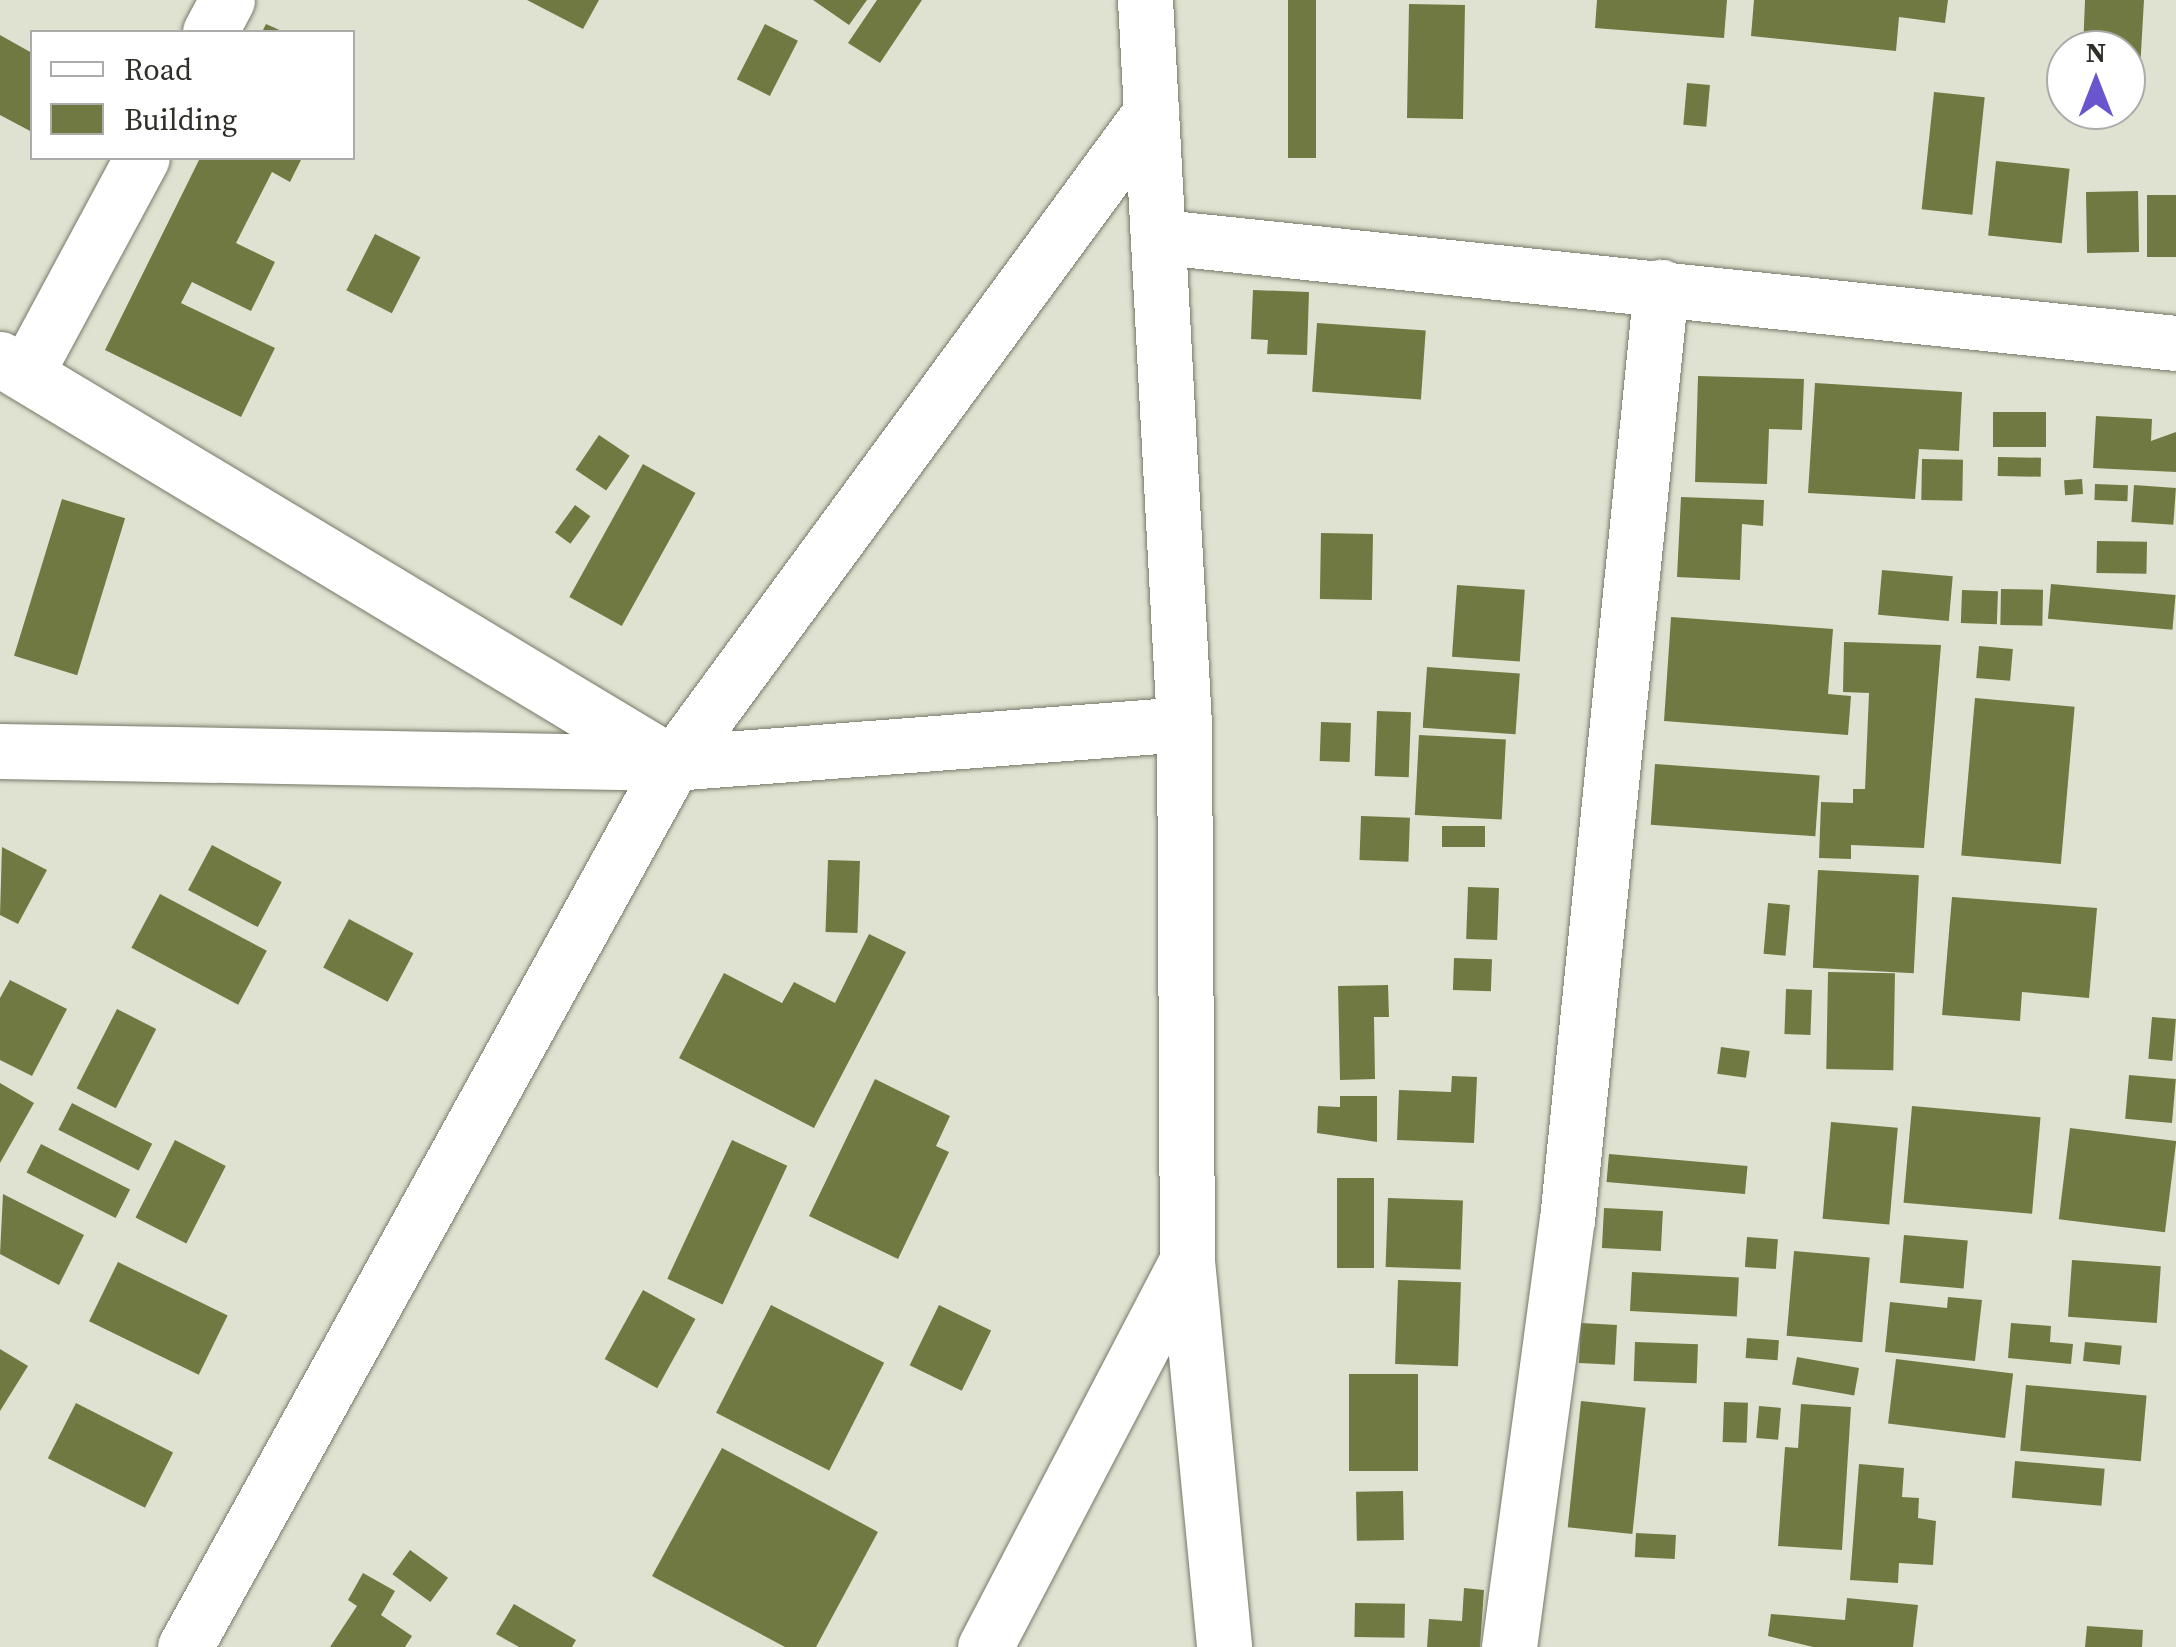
<!DOCTYPE html>
<style>
body{margin:0}
#map{position:relative;width:2176px;height:1647px;overflow:hidden;background:#dfe2d0;font-family:"Source Serif 4",serif}
div>[style]{position:absolute}
.building>*{inset:0;background:#717943;transform-origin:0 0}
.roads{filter:drop-shadow(0 0 2px #767969) drop-shadow(0 0 2px #767969)}
.minor>*{height:55px;margin:-27.5px;padding:0 27.5px;transform-origin:27.5px;border-radius:27.5px;background:#fff}
span{translate:-50% -50%;white-space:nowrap;text-align:center;line-height:1.15;-webkit-text-stroke:10px #fff;paint-order:stroke}
.legend{position:absolute;left:30px;top:30px;width:325px;height:130px;box-sizing:border-box;background:#fff;border:2px solid #abaca9;margin:0;padding:12px 18px;list-style:none;font-size:30px;color:#2d2f28}
.legend li{display:flex;align-items:center;gap:20px;height:50px}
.legend b{width:50px;border:2px solid #abaca9}
.north{position:absolute;left:2046px;top:30px;width:100px;height:100px;box-sizing:border-box;background:#fff;border:2px solid #abaca9;border-radius:50%;rotate:0deg;font-size:28px;font-weight:700;line-height:40px;text-align:center;color:#2d2f28}
.north::after{content:'';display:block;margin:auto;width:35px;height:45px;background:#6a55cf;clip-path:polygon(50% 0,100% 100%,50% 72%,0 100%)}
</style>
<div id="map">
<div class="building">
<div style="clip-path:polygon(527px 0,599px 0,583px 29px)"></div>
<div style="clip-path:polygon(813px 0,867px 0,849px 25px)"></div>
<div style="clip-path:polygon(877px 0,922px 0,880px 63px,848px 43px)"></div>
<div style="left:1288px;top:0;width:28px;height:158px"></div>
<div style="clip-path:polygon(1597px 0,1727px 0,1724px 38px,1595px 28px)"></div>
<div style="clip-path:polygon(1754px 0,1948px 0,1945px 23px,1899px 17px,1896px 51px,1751px 36px)"></div>
<div style="clip-path:polygon(2085px 0,2144px 0,2139px 87px,2126px 86px,2126px 50px,2083px 50px)"></div>
<div style="left:1409px;top:4px;width:56px;height:114px;rotate:1deg"></div>
<div style="clip-path:polygon(266px 24px,284px 32px,262px 32px)"></div>
<div style="left:765px;top:24px;width:37px;height:62px;rotate:27deg"></div>
<div style="clip-path:polygon(0 35px,32px 53px,32px 132px,0 115px)"></div>
<div style="left:1687px;top:83px;width:23px;height:42px;rotate:5deg"></div>
<div style="left:1934px;top:92px;width:51px;height:118px;rotate:6deg"></div>
<div style="clip-path:polygon(200px 158px,302px 158px,290px 182px,272px 172px,236px 243px,275px 262px,251px 311px,192px 282px,181px 303px,275px 348px,241px 417px,105px 350px)"></div>
<div style="left:1996px;top:161px;width:74px;height:75px;rotate:6deg"></div>
<div style="left:2138px;top:191px;width:61px;height:52px;rotate:89deg"></div>
<div style="left:2147px;top:195px;width:29px;height:62px"></div>
<div style="left:375px;top:234px;width:51px;height:63px;rotate:27deg"></div>
<div style="clip-path:polygon(1253px 290px,1309px 292px,1307px 355px,1267px 354px,1268px 340px,1251px 339px)"></div>
<div style="left:1317px;top:323px;width:109px;height:69px;rotate:4deg"></div>
<div style="clip-path:polygon(1698px 376px,1804px 379px,1802px 430px,1769px 429px,1767px 484px,1695px 482px)"></div>
<div style="clip-path:polygon(1815px 383px,1962px 392px,1959px 451px,1919px 449px,1915px 499px,1808px 493px)"></div>
<div style="left:1993px;top:412px;width:53px;height:35px"></div>
<div style="clip-path:polygon(2096px 416px,2152px 419px,2151px 441px,2176px 432px,2176px 472px,2093px 468px)"></div>
<div style="left:599px;top:435px;width:37px;height:42px;rotate:34deg"></div>
<div style="left:1998px;top:457px;width:43px;height:19px;rotate:1deg"></div>
<div style="left:1922px;top:459px;width:41px;height:41px;rotate:1deg"></div>
<div style="left:643px;top:464px;width:60px;height:152px;rotate:29deg"></div>
<div style="left:2082px;top:479px;width:15px;height:18px;rotate:86deg"></div>
<div style="left:2095px;top:484px;width:33px;height:16px;rotate:2deg"></div>
<div style="left:2134px;top:485px;width:42px;height:37px;rotate:4deg"></div>
<div style="clip-path:polygon(1681px 497px,1764px 500px,1763px 526px,1742px 524px,1740px 580px,1677px 577px)"></div>
<div style="left:62px;top:499px;width:66px;height:164px;rotate:17deg"></div>
<div style="left:575px;top:505px;width:19px;height:34px;rotate:36deg"></div>
<div style="left:1321px;top:533px;width:52px;height:66px;rotate:1deg"></div>
<div style="left:2097px;top:541px;width:50px;height:32px;rotate:1deg"></div>
<div style="left:1882px;top:570px;width:71px;height:45px;rotate:5deg"></div>
<div style="left:2051px;top:584px;width:125px;height:35px;rotate:5deg"></div>
<div style="left:1457px;top:585px;width:68px;height:72px;rotate:4deg"></div>
<div style="left:2001px;top:589px;width:42px;height:36px;rotate:1deg"></div>
<div style="left:1962px;top:590px;width:36px;height:33px;rotate:2deg"></div>
<div style="clip-path:polygon(1671px 617px,1833px 629px,1828px 694px,1851px 696px,1848px 735px,1664px 721px)"></div>
<div style="clip-path:polygon(1844px 642px,1941px 645px,1924px 848px,1851px 845px,1851px 859px,1819px 858px,1821px 802px,1853px 803px,1853px 789px,1865px 789px,1869px 693px,1843px 692px)"></div>
<div style="left:1979px;top:646px;width:34px;height:32px;rotate:5deg"></div>
<div style="left:1427px;top:667px;width:93px;height:61px;rotate:4deg"></div>
<div style="left:1975px;top:698px;width:100px;height:158px;rotate:5deg"></div>
<div style="left:1377px;top:711px;width:34px;height:65px;rotate:2deg"></div>
<div style="left:1321px;top:722px;width:30px;height:39px;rotate:2deg"></div>
<div style="left:1419px;top:735px;width:87px;height:80px;rotate:3deg"></div>
<div style="left:1655px;top:764px;width:165px;height:61px;rotate:4deg"></div>
<div style="left:1361px;top:816px;width:49px;height:44px;rotate:2deg"></div>
<div style="left:1442px;top:826px;width:43px;height:21px"></div>
<div style="left:212px;top:845px;width:79px;height:51px;rotate:28deg"></div>
<div style="clip-path:polygon(2px 847px,47px 870px,18px 924px,0 915px)"></div>
<div style="left:828px;top:860px;width:32px;height:72px;rotate:2deg"></div>
<div style="left:1818px;top:870px;width:101px;height:98px;rotate:3deg"></div>
<div style="left:1468px;top:887px;width:31px;height:52px;rotate:2deg"></div>
<div style="left:160px;top:894px;width:121px;height:61px;rotate:28deg"></div>
<div style="clip-path:polygon(1952px 897px,2097px 908px,2089px 998px,2022px 992px,2020px 1021px,1942px 1015px)"></div>
<div style="left:1768px;top:903px;width:22px;height:51px;rotate:5deg"></div>
<div style="left:349px;top:919px;width:73px;height:55px;rotate:28deg"></div>
<div style="clip-path:polygon(869px 934px,906px 952px,814px 1128px,679px 1058px,724px 973px,782px 1003px,794px 982px,835px 1003px)"></div>
<div style="left:1454px;top:958px;width:38px;height:32px;rotate:2deg"></div>
<div style="left:1828px;top:972px;width:67px;height:97px;rotate:1deg"></div>
<div style="clip-path:polygon(10px 980px,67px 1009px,32px 1076px,0 1060px,0 998px)"></div>
<div style="clip-path:polygon(1388px 985px,1389px 1017px,1374px 1017px,1375px 1079px,1340px 1080px,1338px 986px)"></div>
<div style="left:1786px;top:989px;width:26px;height:45px;rotate:2deg"></div>
<div style="left:117px;top:1009px;width:44px;height:89px;rotate:27deg"></div>
<div style="left:2152px;top:1017px;width:24px;height:42px;rotate:5deg"></div>
<div style="left:1721px;top:1047px;width:29px;height:27px;rotate:8deg"></div>
<div style="left:2129px;top:1075px;width:47px;height:44px;rotate:5deg"></div>
<div style="clip-path:polygon(1452px 1076px,1477px 1077px,1474px 1143px,1397px 1140px,1399px 1090px,1451px 1092px)"></div>
<div style="clip-path:polygon(875px 1079px,950px 1116px,936px 1146px,949px 1152px,898px 1259px,809px 1216px)"></div>
<div style="clip-path:polygon(0 1083px,34px 1103px,0 1163px)"></div>
<div style="clip-path:polygon(1340px 1096px,1377px 1096px,1377px 1142px,1317px 1133px,1318px 1106px,1340px 1107px)"></div>
<div style="left:72px;top:1103px;width:90px;height:30px;rotate:27deg"></div>
<div style="left:1912px;top:1106px;width:129px;height:97px;rotate:5deg"></div>
<div style="left:1831px;top:1122px;width:67px;height:97px;rotate:5deg"></div>
<div style="left:2070px;top:1128px;width:107px;height:92px;rotate:7deg"></div>
<div style="left:175px;top:1140px;width:57px;height:87px;rotate:27deg"></div>
<div style="left:732px;top:1140px;width:61px;height:153px;rotate:25deg"></div>
<div style="left:41px;top:1144px;width:100px;height:32px;rotate:27deg"></div>
<div style="left:1609px;top:1154px;width:139px;height:28px;rotate:5deg"></div>
<div style="left:1337px;top:1178px;width:37px;height:90px"></div>
<div style="clip-path:polygon(3px 1194px,84px 1235px,59px 1285px,0 1254px)"></div>
<div style="left:1388px;top:1198px;width:75px;height:69px;rotate:2deg"></div>
<div style="left:1604px;top:1208px;width:59px;height:40px;rotate:3deg"></div>
<div style="left:1904px;top:1235px;width:64px;height:48px;rotate:5deg"></div>
<div style="left:1747px;top:1237px;width:31px;height:30px;rotate:4deg"></div>
<div style="left:1794px;top:1251px;width:76px;height:85px;rotate:5deg"></div>
<div style="left:2072px;top:1260px;width:89px;height:57px;rotate:4deg"></div>
<div style="left:118px;top:1262px;width:122px;height:66px;rotate:26deg"></div>
<div style="left:1632px;top:1272px;width:107px;height:39px;rotate:3deg"></div>
<div style="left:1398px;top:1280px;width:63px;height:84px;rotate:2deg"></div>
<div style="left:643px;top:1290px;width:60px;height:79px;rotate:29deg"></div>
<div style="clip-path:polygon(1948px 1297px,1982px 1300px,1975px 1361px,1885px 1352px,1890px 1302px,1947px 1308px)"></div>
<div style="left:771px;top:1305px;width:127px;height:121px;rotate:27deg"></div>
<div style="left:939px;top:1305px;width:58px;height:67px;rotate:26deg"></div>
<div style="left:1581px;top:1323px;width:36px;height:40px;rotate:3deg"></div>
<div style="clip-path:polygon(2011px 1323px,2051px 1326px,2050px 1342px,2073px 1344px,2071px 1364px,2008px 1358px)"></div>
<div style="left:1747px;top:1338px;width:32px;height:20px;rotate:4deg"></div>
<div style="left:1635px;top:1342px;width:63px;height:39px;rotate:2deg"></div>
<div style="left:2085px;top:1342px;width:37px;height:19px;rotate:6deg"></div>
<div style="clip-path:polygon(0 1349px,28px 1366px,0 1411px)"></div>
<div style="left:1797px;top:1357px;width:63px;height:28px;rotate:10deg"></div>
<div style="left:1896px;top:1359px;width:118px;height:65px;rotate:7deg"></div>
<div style="left:1349px;top:1374px;width:69px;height:97px"></div>
<div style="left:2026px;top:1385px;width:121px;height:66px;rotate:5deg"></div>
<div style="left:1581px;top:1401px;width:65px;height:127px;rotate:6deg"></div>
<div style="left:1724px;top:1402px;width:24px;height:40px;rotate:2deg"></div>
<div style="left:76px;top:1403px;width:109px;height:62px;rotate:27deg"></div>
<div style="clip-path:polygon(1801px 1404px,1851px 1407px,1842px 1550px,1778px 1546px,1785px 1447px,1798px 1448px)"></div>
<div style="left:1759px;top:1406px;width:22px;height:32px;rotate:5deg"></div>
<div style="clip-path:polygon(722px 1448px,878px 1532px,816px 1647px,785px 1647px,652px 1576px)"></div>
<div style="left:2015px;top:1461px;width:90px;height:37px;rotate:5deg"></div>
<div style="clip-path:polygon(1859px 1464px,1904px 1468px,1902px 1497px,1919px 1498px,1918px 1518px,1936px 1521px,1933px 1565px,1899px 1563px,1898px 1583px,1850px 1580px)"></div>
<div style="left:1403px;top:1491px;width:49px;height:47px;rotate:89deg"></div>
<div style="left:1636px;top:1533px;width:40px;height:24px;rotate:3deg"></div>
<div style="left:410px;top:1550px;width:47px;height:30px;rotate:36deg"></div>
<div style="clip-path:polygon(363px 1573px,395px 1591px,381px 1615px,412px 1636px,405px 1647px,330px 1647px,357px 1606px,348px 1600px)"></div>
<div style="clip-path:polygon(1464px 1588px,1484px 1590px,1480px 1647px,1427px 1647px,1429px 1619px,1462px 1621px)"></div>
<div style="clip-path:polygon(1847px 1598px,1918px 1605px,1913px 1647px,1813px 1647px,1768px 1636px,1771px 1614px,1845px 1620px)"></div>
<div style="left:1355px;top:1603px;width:50px;height:34px;rotate:1deg"></div>
<div style="clip-path:polygon(514px 1604px,576px 1640px,572px 1647px,519px 1647px,496px 1634px)"></div>
<div style="clip-path:polygon(2087px 1626px,2143px 1630px,2142px 1647px,2085px 1647px)"></div>
</div>
<div class="roads">
<div class="minor">
<div style="left:1145px;top:0;width:725px;rotate:86.92deg"></div>
<div style="left:1184px;top:724px;width:537px;rotate:89.68deg"></div>
<div style="left:1187px;top:1261px;width:388px;rotate:84.5deg"></div>
<div style="left:210px;top:32px;width:36px;rotate:-62deg"></div>
<div style="left:1162px;top:237px;width:1020px;rotate:5.97deg"></div>
<div style="left:0;top:359px;width:782px;rotate:31.03deg"></div>
<div style="left:26px;top:373px;width:244px;rotate:-61.7deg"></div>
<div style="left:0;top:751px;width:673px;rotate:1.02deg"></div>
<div style="left:673px;top:763px;width:512px;rotate:-4.36deg"></div>
<div style="left:185px;top:1647px;width:1010px;rotate:-61.1deg"></div>
<div style="left:673px;top:763px;width:808px;rotate:-53.71deg"></div>
<div style="left:985px;top:1647px;width:436px;rotate:-62.4deg"></div>
<div style="left:1509px;top:1647px;width:431px;rotate:-82.3deg"></div>
<div style="left:1567px;top:1220px;width:938px;rotate:-84.25deg"></div>
</div>
</div>
<ul class="legend">
<li><b style="height:12px;background:#fff"></b>Road</li>
<li><b style="height:28px;background:#717943"></b>Building</li>
</ul>
<div class="north">N</div>
</div>
